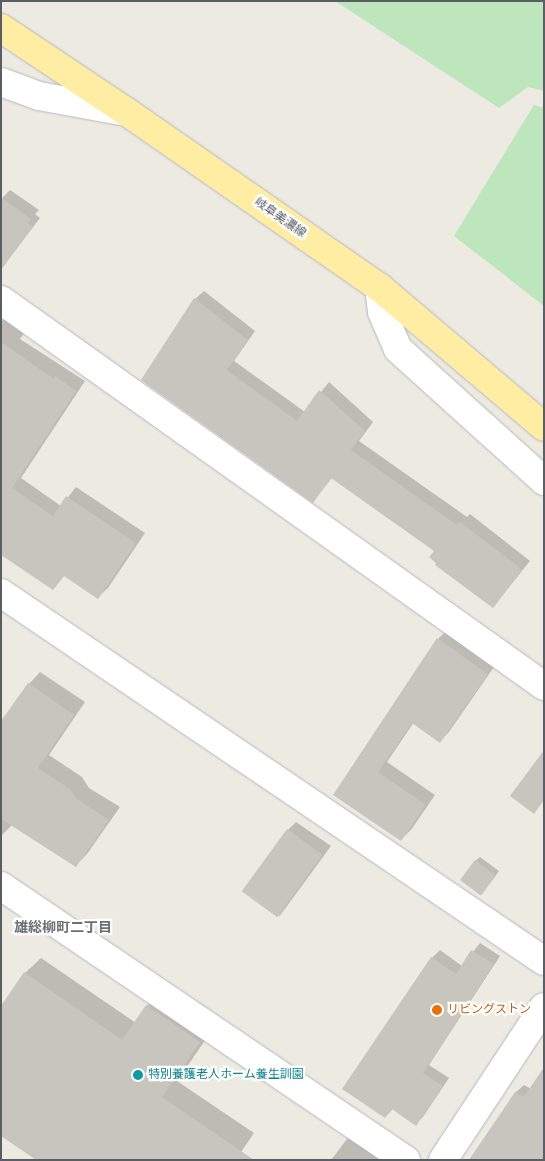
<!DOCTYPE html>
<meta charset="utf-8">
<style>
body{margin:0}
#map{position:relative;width:545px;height:1161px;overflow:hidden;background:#edeae1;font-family:"Source Sans 3","Noto Sans JP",sans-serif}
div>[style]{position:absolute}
.green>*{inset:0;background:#bde6bc}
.shadow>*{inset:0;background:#0003}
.building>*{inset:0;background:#c8c4be;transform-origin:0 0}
.roads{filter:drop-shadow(0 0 1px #b6b9be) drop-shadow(0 0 1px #b6b9be)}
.minor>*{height:28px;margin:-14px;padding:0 14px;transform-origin:14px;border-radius:14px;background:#fff}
.tertiary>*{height:28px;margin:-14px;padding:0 14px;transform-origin:14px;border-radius:14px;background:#fff}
.primary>*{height:28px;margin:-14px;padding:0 14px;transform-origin:14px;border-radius:14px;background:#ffeda4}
.dots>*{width:14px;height:14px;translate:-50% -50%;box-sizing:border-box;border:2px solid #fff;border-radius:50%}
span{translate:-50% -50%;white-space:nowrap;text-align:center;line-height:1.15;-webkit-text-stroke:4.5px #fff;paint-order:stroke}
.street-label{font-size:12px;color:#595e63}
.food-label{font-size:12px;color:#c56008}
.left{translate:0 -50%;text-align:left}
.culture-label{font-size:12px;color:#0d838f}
.neighbourhood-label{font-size:14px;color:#6a7075;font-weight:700}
.frame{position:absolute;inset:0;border:2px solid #595e63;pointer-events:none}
</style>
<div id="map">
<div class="green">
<div style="clip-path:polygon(335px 1px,544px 1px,544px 91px,528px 87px,499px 108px)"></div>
<div style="clip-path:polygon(534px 105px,544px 108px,544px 306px,454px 236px)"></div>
</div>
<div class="shadow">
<div style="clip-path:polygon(10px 190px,39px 210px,35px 214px,40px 218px,4px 265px,1px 199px)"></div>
<div style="clip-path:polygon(204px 291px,255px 331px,234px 361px,305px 412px,329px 382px,373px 422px,359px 441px,467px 517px,470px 514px,530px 561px,493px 606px,436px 551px,332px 478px,313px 501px,143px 380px,195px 299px)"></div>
<div style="clip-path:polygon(7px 316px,27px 329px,20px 339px,85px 381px,21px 478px,61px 506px,76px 487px,145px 533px,108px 588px,98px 597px,65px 575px,53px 589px,1px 553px,1px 322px)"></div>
<div style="clip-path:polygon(448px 629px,496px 664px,449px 732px,440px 741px,414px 722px,387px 762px,435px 795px,411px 830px,401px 839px,335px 794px,438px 639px)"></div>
<div style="clip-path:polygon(40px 672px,85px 702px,49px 755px,82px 777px,89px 788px,120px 807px,87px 854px,75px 866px,12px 825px,1px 836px,1px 723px,29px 684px)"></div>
<div style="clip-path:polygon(296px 822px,331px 846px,279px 917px,288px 830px)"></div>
<div style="clip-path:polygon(480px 857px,499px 871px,482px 894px,475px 861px)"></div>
<div style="clip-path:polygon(480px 943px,500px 956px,429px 1065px,449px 1078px,423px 1117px,415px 1124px,393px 1109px,385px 1117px,344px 1089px,432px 958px,440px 950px,462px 966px)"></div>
<div style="clip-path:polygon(41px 958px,136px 1023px,147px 1006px,163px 990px,215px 1026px,177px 1081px,254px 1133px,237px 1158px,1px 1134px,1px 1004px,3px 1006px,25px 973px)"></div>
<div style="clip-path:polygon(524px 1085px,531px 1089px,470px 1160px,516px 1092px)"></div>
<div style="clip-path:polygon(350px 1135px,388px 1160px,331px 1160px)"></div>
</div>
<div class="building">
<div style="clip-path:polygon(1px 197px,31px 219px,28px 223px,33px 227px,1px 270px)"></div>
<div style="clip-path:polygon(194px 298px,248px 340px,227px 370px,297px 421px,319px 390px,365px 431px,351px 450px,457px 525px,460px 522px,518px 566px,522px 571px,493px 608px,435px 565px,436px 563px,429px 557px,434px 551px,331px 478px,313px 503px,141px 380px)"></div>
<div style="clip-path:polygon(1px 342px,54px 379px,55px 376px,76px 391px,12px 488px,53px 516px,66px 496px,136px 543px,98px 599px,64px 576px,53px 590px,1px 555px)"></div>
<div style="clip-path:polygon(437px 638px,488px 674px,440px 743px,412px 723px,378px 772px,426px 805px,401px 841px,333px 795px)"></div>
<div style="clip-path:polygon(28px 683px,74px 715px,38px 768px,70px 789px,77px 799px,109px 820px,76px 867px,1px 819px,1px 721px)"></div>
<div style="clip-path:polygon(544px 750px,544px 800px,534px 814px,510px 796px)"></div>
<div style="left:287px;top:829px;width:44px;height:77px;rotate:36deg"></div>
<div style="left:475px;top:860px;width:26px;height:25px;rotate:37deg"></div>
<div style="clip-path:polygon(471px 950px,494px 964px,423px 1073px,443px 1086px,416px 1126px,392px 1109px,385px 1118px,342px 1089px,431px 957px,456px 974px)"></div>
<div style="clip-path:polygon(24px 972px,122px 1040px,146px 1005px,200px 1042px,162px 1097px,254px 1160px,36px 1160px,1px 1136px,1px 1006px)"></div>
<div style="clip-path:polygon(544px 1067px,544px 1160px,469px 1160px,515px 1092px,524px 1097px)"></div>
</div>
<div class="roads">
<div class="minor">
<div style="left:1px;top:300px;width:666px;rotate:35.41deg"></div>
<div style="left:1px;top:593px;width:656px;rotate:34.13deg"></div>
<div style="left:1px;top:886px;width:489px;rotate:34.1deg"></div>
</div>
<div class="tertiary">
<div style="left:1px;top:82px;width:40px;rotate:20.2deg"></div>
<div style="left:39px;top:96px;width:89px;rotate:10.3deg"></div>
<div style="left:379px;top:287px;width:25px;rotate:83deg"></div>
<div style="left:382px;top:312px;width:40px;rotate:66.6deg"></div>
<div style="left:398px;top:349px;width:197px;rotate:42.1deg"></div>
<div style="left:443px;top:1160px;width:183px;rotate:-56.6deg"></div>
</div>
<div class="primary">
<div style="left:1px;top:28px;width:151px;rotate:33.7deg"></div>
<div style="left:127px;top:112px;width:307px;rotate:34.8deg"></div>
<div style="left:379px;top:287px;width:216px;rotate:40.3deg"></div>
</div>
</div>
<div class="dots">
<div style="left:437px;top:1010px;background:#e8710a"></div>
<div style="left:138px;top:1075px;background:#0f9aa8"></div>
</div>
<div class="street-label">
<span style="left:280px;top:218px;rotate:35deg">岐阜美濃線</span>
</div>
<div class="food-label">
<span class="left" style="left:447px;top:1010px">リビングストン</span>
</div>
<div class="culture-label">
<span class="left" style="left:148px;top:1075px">特別養護老人ホーム養生訓園</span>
</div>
<div class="neighbourhood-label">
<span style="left:63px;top:928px">雄総柳町二丁目</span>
</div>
<div class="frame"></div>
</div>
